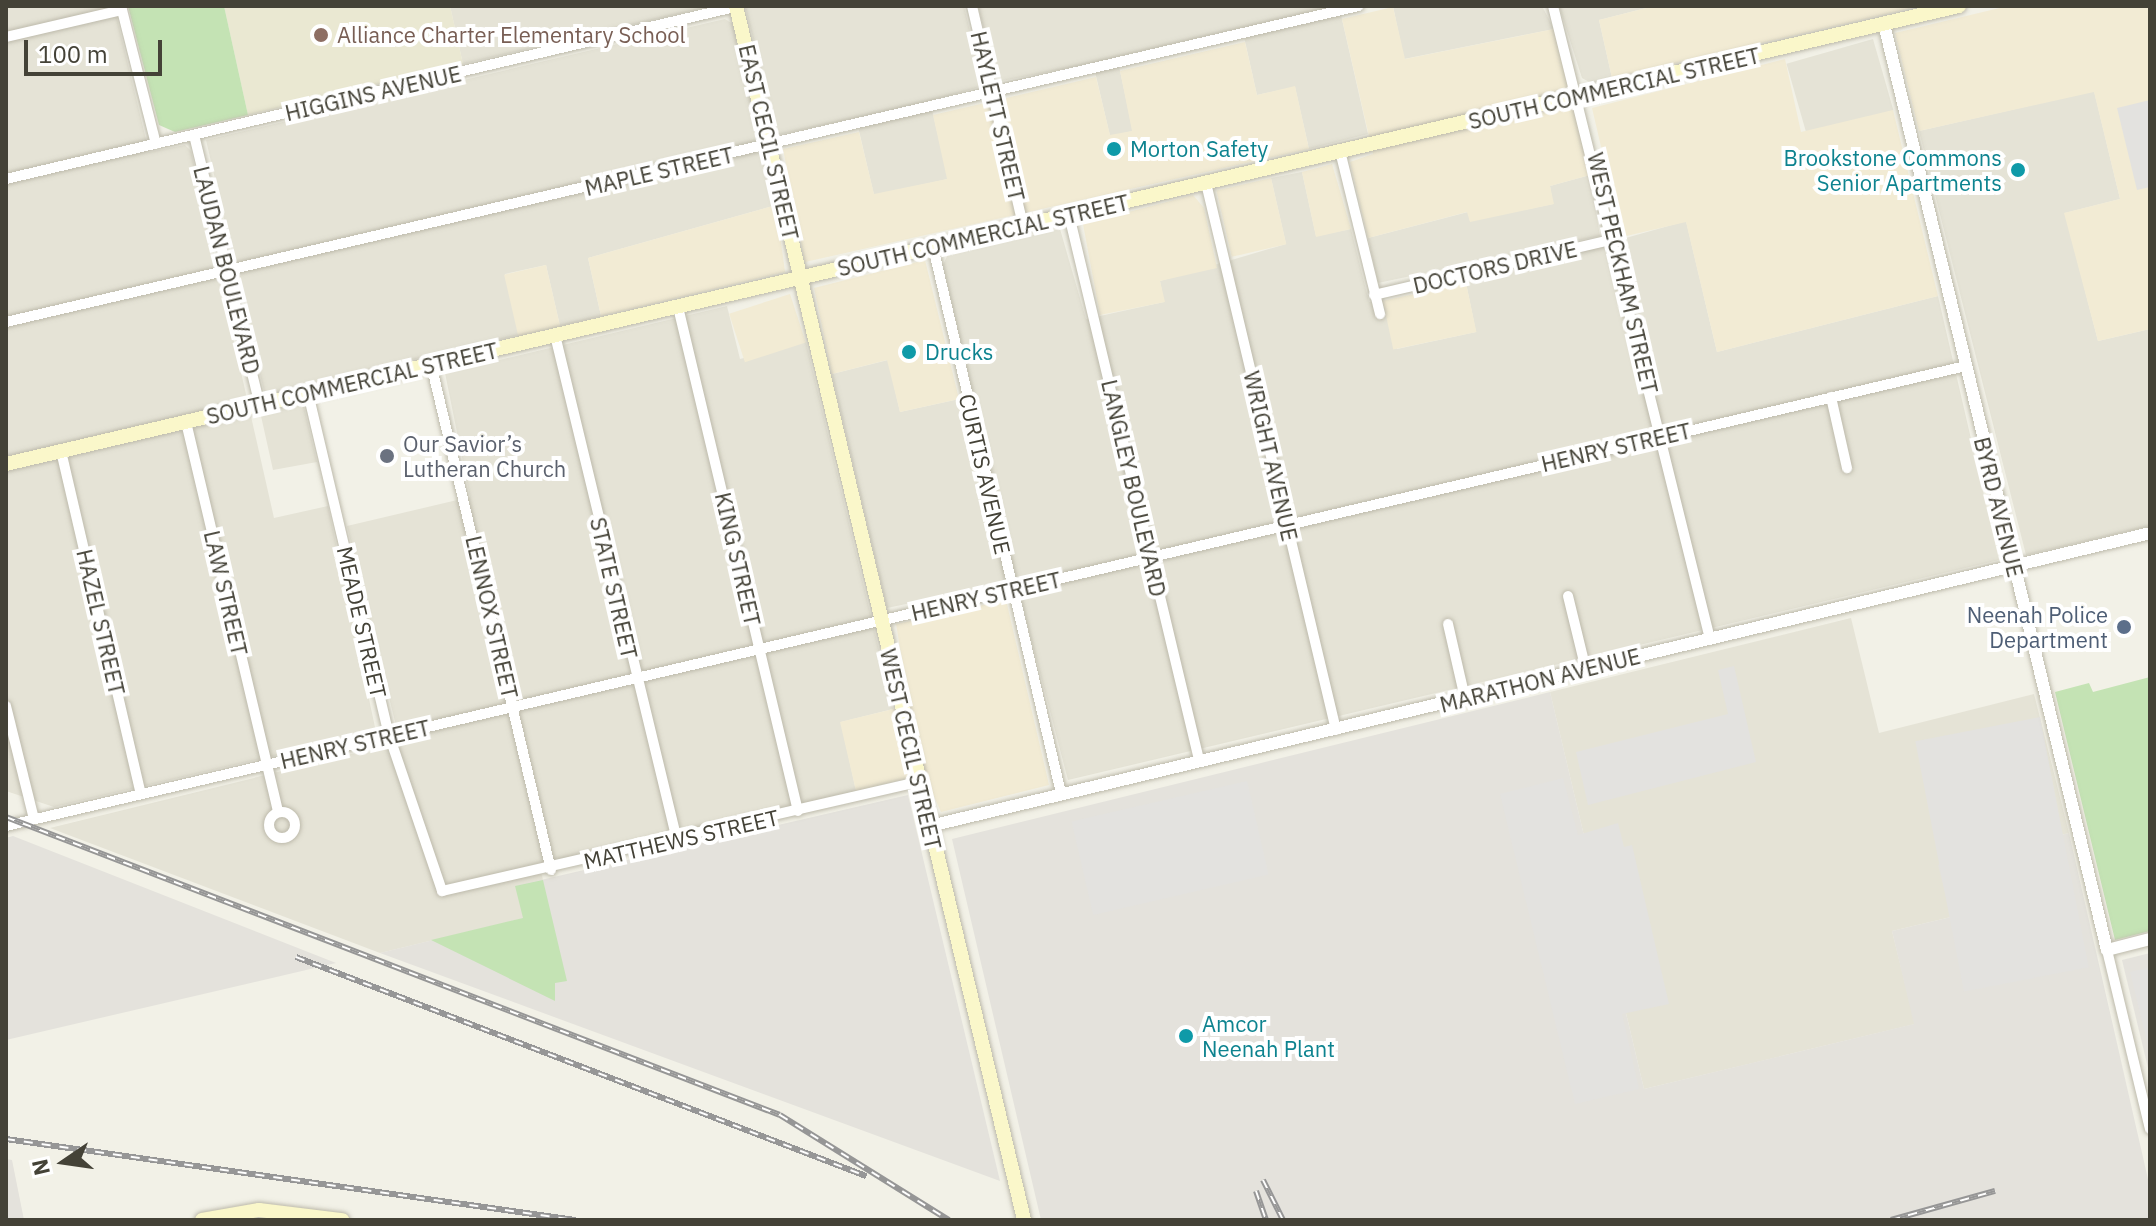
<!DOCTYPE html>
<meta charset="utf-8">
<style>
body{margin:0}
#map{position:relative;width:2156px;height:1226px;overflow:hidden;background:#f2f1e7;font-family:"IBM Plex Sans",sans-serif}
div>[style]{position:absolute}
.residential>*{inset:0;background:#e5e3d6;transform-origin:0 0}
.commercial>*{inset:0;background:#f2ebd4;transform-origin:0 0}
.industrial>*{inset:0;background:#e4e2dc}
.education>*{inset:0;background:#eae8d2}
.green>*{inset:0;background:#c4e3b4}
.parking>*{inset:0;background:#e3e2df;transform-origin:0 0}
.roads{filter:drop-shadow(0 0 2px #bdbaab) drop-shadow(0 0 2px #bdbaab)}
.minor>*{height:10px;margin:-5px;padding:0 5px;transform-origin:5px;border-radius:5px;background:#fff}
.minor>.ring{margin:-5px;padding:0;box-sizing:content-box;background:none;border:10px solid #fff;border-radius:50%}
.tertiary>*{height:12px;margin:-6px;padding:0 6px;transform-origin:6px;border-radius:6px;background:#fff}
.secondary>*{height:14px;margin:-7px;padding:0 7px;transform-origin:7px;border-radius:7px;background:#faf7ca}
.rail>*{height:6px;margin-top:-3px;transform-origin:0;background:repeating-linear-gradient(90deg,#fff 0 9px,#969696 0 18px);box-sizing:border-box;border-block:2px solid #969696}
.dots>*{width:22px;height:22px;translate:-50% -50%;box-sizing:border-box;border:4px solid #fff;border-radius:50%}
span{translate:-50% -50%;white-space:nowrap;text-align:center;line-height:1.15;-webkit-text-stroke:8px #fff;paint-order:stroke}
.education-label{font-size:22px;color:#785e54}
.left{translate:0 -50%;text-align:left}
.street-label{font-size:22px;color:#444237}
.culture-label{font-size:22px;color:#0d838f}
.right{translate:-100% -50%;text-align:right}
.worship-label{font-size:22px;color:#5b616d}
.service-label{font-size:22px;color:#4e5e75}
.frame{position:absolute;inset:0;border:8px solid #444237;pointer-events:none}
.north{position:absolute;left:24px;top:1122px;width:80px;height:80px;-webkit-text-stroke:6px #fff;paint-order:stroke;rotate:257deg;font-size:22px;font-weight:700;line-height:32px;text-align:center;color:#444237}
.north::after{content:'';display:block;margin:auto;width:28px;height:36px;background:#444237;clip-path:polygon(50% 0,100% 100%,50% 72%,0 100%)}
.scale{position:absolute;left:24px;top:40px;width:138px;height:36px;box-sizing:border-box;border:4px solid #444237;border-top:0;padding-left:10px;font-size:24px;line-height:28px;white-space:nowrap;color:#444237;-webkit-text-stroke:6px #fff;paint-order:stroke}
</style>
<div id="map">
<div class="residential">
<div style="clip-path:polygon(6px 6px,114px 6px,149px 152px,185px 145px,191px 151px,274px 518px,328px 506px,376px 732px,54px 807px,6px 791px)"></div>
<div style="clip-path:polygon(450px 6px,712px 6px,463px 64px)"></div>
<div style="clip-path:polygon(745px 6px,964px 6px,983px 86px,930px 101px,948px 179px,874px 195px,856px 118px,777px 135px)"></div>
<div style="clip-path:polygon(978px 6px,1339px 6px,1368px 134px,1309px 149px,1295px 87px,1257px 95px,1242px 28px,1117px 57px,1133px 131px,1110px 136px,1093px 63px,997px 82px)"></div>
<div style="clip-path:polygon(1393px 6px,1542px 6px,1554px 29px,1404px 59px)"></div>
<div style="clip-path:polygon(1559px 6px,1654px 6px,1599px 20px,1612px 78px,1591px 83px,1582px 78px)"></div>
<div style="clip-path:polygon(725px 19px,733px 24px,776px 205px,588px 258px,601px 316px,560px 326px,546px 265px,505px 274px,519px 335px,299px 386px,317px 462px,273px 470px,261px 416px,269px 413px,206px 140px)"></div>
<div style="left:1873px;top:39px;width:74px;height:90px;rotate:74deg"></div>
<div style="clip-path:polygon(2094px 91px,2120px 199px,2065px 213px,2098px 341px,2150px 329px,2150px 526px,2026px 555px,1919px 131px)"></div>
<div style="clip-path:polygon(1302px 172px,1316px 236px,1351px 229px,1369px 302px,1383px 300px,1397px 349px,1476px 332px,1466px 283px,1686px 221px,1717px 352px,1938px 296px,1999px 560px,1068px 780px,1016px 581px,887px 608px,832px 374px,888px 360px,900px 412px,973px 396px,943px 265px,948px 254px,1060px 229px,1086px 319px,1164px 302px,1160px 281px,1286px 244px,1271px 178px)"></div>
<div style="clip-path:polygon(1590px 175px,1600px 236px,1378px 283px,1368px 238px,1468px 212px,1470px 221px,1553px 204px,1550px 186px)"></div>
<div style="clip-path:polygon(727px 306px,740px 359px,806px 342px,893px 709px,841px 722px,856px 791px,540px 866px,543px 880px,524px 918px,380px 953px,50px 828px,400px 742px,347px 526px,470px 497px,445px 373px)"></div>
<div style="clip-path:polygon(1851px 618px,1879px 733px,2034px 694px,2069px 833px,1939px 865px,1951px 917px,1892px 931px,1915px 1024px,1644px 1089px,1550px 692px)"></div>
</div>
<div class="commercial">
<div style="clip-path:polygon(1654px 6px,1921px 6px,1612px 78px,1599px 20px)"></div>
<div style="clip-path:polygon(2008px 6px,2150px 6px,2150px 329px,2098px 341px,2064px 213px,2120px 199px,2094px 92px,1919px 131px,1895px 33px)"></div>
<div style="clip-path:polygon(1393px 7px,1405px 59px,1554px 29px,1590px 175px,1550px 186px,1554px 204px,1470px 222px,1467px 212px,1368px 238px,1350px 162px,1373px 154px,1342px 19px)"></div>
<div style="clip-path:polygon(1245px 42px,1257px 95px,1295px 86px,1309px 149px,805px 262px,783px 149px,859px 132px,874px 194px,947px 179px,933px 115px,1096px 77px,1110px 135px,1132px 131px,1120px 71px)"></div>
<div style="clip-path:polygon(1785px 59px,1801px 132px,1893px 110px,1938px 296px,1717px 352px,1686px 222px,1622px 237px,1592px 108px)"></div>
<div style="clip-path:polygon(1332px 164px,1351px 229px,1316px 237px,1302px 172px)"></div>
<div style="left:1271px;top:178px;width:68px;height:56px;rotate:77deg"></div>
<div style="clip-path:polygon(1193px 195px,1204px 208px,1217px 268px,1160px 281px,1165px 302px,1100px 315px,1083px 224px)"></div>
<div style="clip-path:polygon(776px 205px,785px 272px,601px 316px,588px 258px)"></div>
<div style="clip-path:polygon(925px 260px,959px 399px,900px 412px,887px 360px,832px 374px,814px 288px)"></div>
<div style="left:546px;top:265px;width:63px;height:43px;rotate:77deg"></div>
<div style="left:1466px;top:283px;width:50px;height:85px;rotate:78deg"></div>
<div style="left:790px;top:294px;width:51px;height:64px;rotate:72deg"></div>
<div style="clip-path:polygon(1006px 600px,1049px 785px,941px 812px,924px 774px,856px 791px,840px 722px,910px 705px,896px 624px)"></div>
</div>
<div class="industrial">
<div style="clip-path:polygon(1550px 692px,1644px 1089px,1914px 1024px,1892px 931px,1951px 917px,1938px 865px,2069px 833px,2150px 1188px,2150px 1220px,1041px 1220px,952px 839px)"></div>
<div style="clip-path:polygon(908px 795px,1000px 1181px,380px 953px,523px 918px,515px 886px)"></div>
<div style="clip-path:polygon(13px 836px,336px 963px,6px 1040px,6px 838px)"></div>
<div style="clip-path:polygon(2150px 953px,2150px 1076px,2122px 960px)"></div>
<div style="clip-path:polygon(6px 1159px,12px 1160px,24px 1220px,6px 1220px)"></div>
</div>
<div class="education">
<div style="clip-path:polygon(224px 6px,450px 6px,463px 64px,248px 115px)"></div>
</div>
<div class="green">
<div style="clip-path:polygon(128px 6px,224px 6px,248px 115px,175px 132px,159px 125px)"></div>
<div style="clip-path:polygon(2150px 677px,2150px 931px,2115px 940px,2055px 692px,2089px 683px,2093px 692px)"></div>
<div style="clip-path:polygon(543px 880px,567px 981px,555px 983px,555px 1001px,431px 940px,523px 918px,515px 886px)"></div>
</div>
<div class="parking">
<div style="clip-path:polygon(2150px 100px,2150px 187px,2137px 190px,2117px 108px)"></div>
<div style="clip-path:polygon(1734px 666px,1756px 762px,1588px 805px,1576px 752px,1728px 714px,1718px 670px)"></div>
<div style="left:2040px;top:717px;width:255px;height:127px;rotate:79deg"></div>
<div style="clip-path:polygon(1563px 778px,1578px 835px,1618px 823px,1624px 847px,1632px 845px,1669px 1004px,1622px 1014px,1639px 1089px,1575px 1104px,1500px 794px)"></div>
<div style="left:1247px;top:781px;width:96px;height:180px;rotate:77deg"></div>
<div style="clip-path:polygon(2150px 967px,2150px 1053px,2130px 972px)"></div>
</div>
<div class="roads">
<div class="minor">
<div style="left:121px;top:6px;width:142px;rotate:75.8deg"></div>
<div style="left:972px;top:6px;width:226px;rotate:76.9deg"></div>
<div style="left:1553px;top:6px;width:652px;rotate:76.07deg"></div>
<div style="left:6px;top:37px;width:119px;rotate:-13.1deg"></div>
<div style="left:194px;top:135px;width:278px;rotate:76.3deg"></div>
<div style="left:1340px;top:151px;width:168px;rotate:76.2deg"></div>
<div style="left:6px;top:179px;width:753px;rotate:-13.28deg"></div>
<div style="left:1206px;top:183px;width:562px;rotate:76.63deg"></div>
<div style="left:1069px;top:215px;width:560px;rotate:76.58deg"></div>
<div style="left:933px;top:247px;width:561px;rotate:76.81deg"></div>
<div style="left:1374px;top:295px;width:247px;rotate:-13.1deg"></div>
<div style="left:678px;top:307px;width:518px;rotate:76.61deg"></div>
<div style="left:6px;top:322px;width:1389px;rotate:-13.15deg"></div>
<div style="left:555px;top:335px;width:520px;rotate:76.42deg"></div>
<div style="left:431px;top:364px;width:520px;rotate:76.66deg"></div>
<div style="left:308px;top:393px;width:351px;rotate:76.7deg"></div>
<div style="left:389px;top:735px;width:165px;rotate:71.2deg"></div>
<div style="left:442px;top:891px;width:489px;rotate:-12.9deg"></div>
<div style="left:1831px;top:397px;width:73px;rotate:77.3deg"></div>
<div style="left:186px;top:422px;width:401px;rotate:76.7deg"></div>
<div style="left:61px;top:451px;width:352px;rotate:76.9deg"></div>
<div style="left:1568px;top:596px;width:76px;rotate:76.3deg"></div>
<div style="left:1448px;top:624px;width:76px;rotate:77.1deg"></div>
<div style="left:6px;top:706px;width:116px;rotate:76.1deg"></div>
<div class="ring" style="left:269px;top:812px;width:16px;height:16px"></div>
<div style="left:6px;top:826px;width:2012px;rotate:-13.21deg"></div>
<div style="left:2107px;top:950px;width:184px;rotate:76.5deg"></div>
</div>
<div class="tertiary">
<div style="left:1884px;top:24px;width:952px;rotate:76.46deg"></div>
<div style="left:2107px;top:950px;width:44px;rotate:-14.3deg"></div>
<div style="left:930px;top:826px;width:1255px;rotate:-13.5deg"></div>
</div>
<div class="secondary">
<div style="left:736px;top:6px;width:1248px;rotate:76.65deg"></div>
<div style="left:6px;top:464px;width:2006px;rotate:-13.2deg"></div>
<div style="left:202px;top:1220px;width:58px;rotate:-10deg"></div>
<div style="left:259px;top:1210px;width:84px;rotate:6.9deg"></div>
</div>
</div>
<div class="rail">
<div style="left:6px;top:817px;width:829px;rotate:21.06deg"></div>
<div style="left:780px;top:1115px;width:199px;rotate:31.9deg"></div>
<div style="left:296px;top:957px;width:611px;rotate:21.02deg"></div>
<div style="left:6px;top:1139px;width:575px;rotate:8.1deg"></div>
<div style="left:1263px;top:1180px;width:45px;rotate:63.4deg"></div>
<div style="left:1256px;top:1191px;width:31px;rotate:71deg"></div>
<div style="left:1891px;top:1220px;width:108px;rotate:-15.6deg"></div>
</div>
<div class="dots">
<div style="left:321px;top:35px;background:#8d6e63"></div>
<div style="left:1114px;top:149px;background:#0f9aa8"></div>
<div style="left:2018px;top:170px;background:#0f9aa8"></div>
<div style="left:909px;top:352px;background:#0f9aa8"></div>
<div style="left:387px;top:456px;background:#6b7280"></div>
<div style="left:2124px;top:627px;background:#5c6f8a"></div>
<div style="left:1186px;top:1036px;background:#0f9aa8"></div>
</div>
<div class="education-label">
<span class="left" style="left:337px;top:35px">Alliance Charter Elementary School</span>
</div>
<div class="street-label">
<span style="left:1614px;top:88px;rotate:-13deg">SOUTH COMMERCIAL STREET</span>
<span style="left:373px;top:93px;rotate:-13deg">HIGGINS AVENUE</span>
<span style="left:998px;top:116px;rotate:77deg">HAYLETT STREET</span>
<span style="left:769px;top:142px;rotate:77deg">EAST CECIL STREET</span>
<span style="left:659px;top:171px;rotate:-13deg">MAPLE STREET</span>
<span style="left:983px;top:235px;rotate:-13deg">SOUTH COMMERCIAL STREET</span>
<span style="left:1495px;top:267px;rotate:-13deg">DOCTORS DRIVE</span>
<span style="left:227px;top:270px;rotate:76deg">LAUDAN BOULEVARD</span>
<span style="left:1623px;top:273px;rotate:77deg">WEST PECKHAM STREET</span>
<span style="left:352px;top:383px;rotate:-13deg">SOUTH COMMERCIAL STREET</span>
<span style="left:1616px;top:447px;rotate:-13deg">HENRY STREET</span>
<span style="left:1271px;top:456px;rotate:77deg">WRIGHT AVENUE</span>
<span style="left:985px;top:474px;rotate:77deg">CURTIS AVENUE</span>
<span style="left:1134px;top:488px;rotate:77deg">LANGLEY BOULEVARD</span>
<span style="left:1999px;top:507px;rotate:76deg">BYRD AVENUE</span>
<span style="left:738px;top:559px;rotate:77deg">KING STREET</span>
<span style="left:614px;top:588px;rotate:77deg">STATE STREET</span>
<span style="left:226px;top:593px;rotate:77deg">LAW STREET</span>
<span style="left:986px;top:596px;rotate:-13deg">HENRY STREET</span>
<span style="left:492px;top:617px;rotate:77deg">LENNOX STREET</span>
<span style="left:101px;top:622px;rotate:77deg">HAZEL STREET</span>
<span style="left:362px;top:622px;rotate:77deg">MEADE STREET</span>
<span style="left:1540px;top:680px;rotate:-14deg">MARATHON AVENUE</span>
<span style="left:355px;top:744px;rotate:-13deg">HENRY STREET</span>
<span style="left:911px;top:749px;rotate:77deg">WEST CECIL STREET</span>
<span style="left:681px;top:839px;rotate:-13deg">MATTHEWS STREET</span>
</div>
<div class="culture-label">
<span class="left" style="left:1130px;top:149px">Morton Safety</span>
<span class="right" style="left:2002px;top:170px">Brookstone Commons<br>Senior Apartments</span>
<span class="left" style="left:925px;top:352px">Drucks</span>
<span class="left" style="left:1202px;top:1036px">Amcor<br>Neenah Plant</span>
</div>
<div class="worship-label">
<span class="left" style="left:403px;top:456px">Our Savior’s<br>Lutheran Church</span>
</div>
<div class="service-label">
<span class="right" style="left:2108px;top:627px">Neenah Police<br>Department</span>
</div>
<div class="frame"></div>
<div class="north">N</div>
<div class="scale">100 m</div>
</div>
